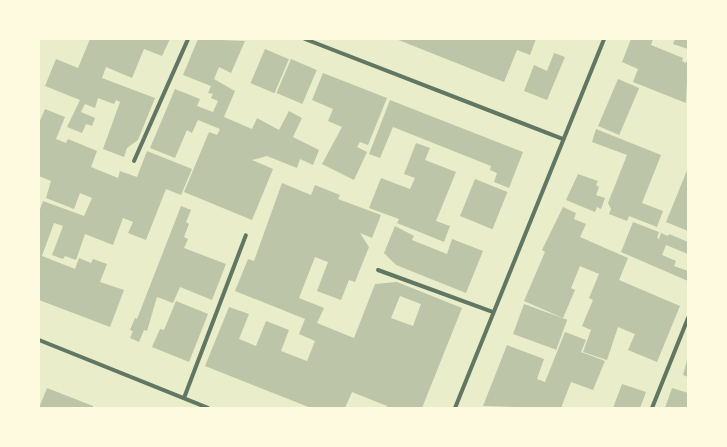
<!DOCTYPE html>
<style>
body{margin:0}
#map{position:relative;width:727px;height:447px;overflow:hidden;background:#e9edc9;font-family:"Noto Sans",sans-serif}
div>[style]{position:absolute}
.building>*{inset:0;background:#bcc5a7;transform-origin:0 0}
.minor>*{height:4px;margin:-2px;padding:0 2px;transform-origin:2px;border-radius:2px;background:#617663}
span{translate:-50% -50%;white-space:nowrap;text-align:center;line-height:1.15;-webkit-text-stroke:4px #fefae0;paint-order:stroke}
.frame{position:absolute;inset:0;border:40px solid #fefae0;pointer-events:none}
</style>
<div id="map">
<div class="building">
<div style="clip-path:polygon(90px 39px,170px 39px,162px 56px,144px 49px,132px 78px,106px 67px,102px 78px,155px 98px,138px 140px,127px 148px,124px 157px,103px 149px,120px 102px,116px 100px,114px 104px,98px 98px,95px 108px,85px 104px,81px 112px,95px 118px,92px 126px,86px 124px,82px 133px,67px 127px,80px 100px,45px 86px,56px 59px,78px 68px)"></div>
<div style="clip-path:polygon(198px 39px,245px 41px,231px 73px,219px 67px,214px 79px,235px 91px,224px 117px,252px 129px,257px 118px,279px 130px,289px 111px,302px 118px,293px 137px,319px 150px,313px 165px,300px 159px,297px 168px,267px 156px,252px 160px,273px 169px,252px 220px,184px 192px,209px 132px,217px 135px,220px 129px,198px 120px,192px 133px,187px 130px,175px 158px,150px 148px,175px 89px,200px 99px,197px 106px,213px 112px,218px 101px,211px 98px,213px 94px,208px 93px,211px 86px,183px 75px)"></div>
<div style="clip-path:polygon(396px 39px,536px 39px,530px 55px,517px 50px,504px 82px)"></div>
<div style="clip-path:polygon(631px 39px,653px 39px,651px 45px,683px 58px,682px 61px,686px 63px,688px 59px,686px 103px,633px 82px,638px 69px,622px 62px)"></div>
<div style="clip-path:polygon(675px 39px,688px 39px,688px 49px,673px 44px)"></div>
<div style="left:265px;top:49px;width:26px;height:37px;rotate:23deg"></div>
<div style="clip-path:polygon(554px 53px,565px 57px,547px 100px,524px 91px,534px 65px,547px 71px)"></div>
<div style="left:291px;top:59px;width:28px;height:37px;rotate:23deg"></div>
<div style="clip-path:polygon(323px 73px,387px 98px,368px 145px,360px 142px,357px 147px,367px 152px,354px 180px,322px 164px,342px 127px,328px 121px,333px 109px,312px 100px)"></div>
<div style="left:618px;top:79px;width:23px;height:51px;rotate:23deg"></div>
<div style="clip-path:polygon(390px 100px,523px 152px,509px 188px,494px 182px,497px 173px,490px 170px,491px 166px,393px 127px,380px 158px,369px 154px)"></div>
<div style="clip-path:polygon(45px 109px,65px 117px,56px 139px,66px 143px,68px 139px,97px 151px,91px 167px,118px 178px,120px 171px,137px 177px,147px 151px,192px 169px,181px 195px,166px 189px,146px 240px,128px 233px,133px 222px,123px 218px,113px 245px,85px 234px,76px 260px,65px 256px,63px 259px,52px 255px,63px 226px,54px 223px,42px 256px,75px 269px,79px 258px,91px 263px,93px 259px,107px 264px,100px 282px,124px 290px,110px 327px,39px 300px,39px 212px,43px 201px,84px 216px,92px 198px,80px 193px,74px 209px,46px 198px,51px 181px,39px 176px,39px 123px)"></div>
<div style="clip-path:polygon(596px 129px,661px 155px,642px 203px,663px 211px,657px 227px,629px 216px,627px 221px,609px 214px,611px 209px,608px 203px,627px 155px,592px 142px)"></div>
<div style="clip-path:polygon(416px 143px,430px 148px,425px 160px,456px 172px,436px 221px,450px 226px,444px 242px,397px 223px,399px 219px,369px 208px,381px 178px,410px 189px,415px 178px,404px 174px)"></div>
<div style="clip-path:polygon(688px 168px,688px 231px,666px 222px)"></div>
<div style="clip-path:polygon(578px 174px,598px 181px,596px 185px,599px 187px,596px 195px,605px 198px,601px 209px,597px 207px,595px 212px,566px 200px)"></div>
<div style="left:475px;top:179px;width:35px;height:40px;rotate:22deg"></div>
<div style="clip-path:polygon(evenodd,282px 183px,311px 195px,315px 185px,340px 195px,338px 199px,381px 215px,372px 238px,360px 233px,369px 247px,355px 282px,349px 280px,341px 300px,317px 291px,328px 262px,315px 257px,299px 298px,324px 308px,317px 323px,354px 338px,375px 284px,397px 282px,462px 308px,422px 408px,386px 408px,387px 406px,352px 392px,345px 408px,311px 408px,205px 366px,229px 307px,249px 314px,239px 339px,256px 346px,266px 321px,289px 330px,281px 351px,307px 361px,315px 341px,299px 334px,305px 319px,235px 291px,248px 259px,254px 261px,282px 183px,400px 296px,421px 304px,413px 326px,391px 318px,400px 296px)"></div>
<div style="clip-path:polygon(181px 206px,191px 210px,186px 222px,189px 224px,184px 237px,188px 239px,184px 248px,226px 264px,212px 300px,180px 287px,173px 303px,157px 297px,147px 331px,144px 330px,139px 342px,130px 338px,133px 331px,130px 330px,135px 318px,137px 319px)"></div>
<div style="clip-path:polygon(563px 207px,576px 213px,574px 219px,586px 224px,580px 237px,628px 258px,619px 280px,680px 306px,657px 362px,628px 350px,635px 334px,618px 327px,607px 360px,583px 352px,591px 330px,582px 326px,593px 300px,589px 298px,599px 274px,580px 266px,571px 288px,575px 290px,563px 318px,524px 301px,545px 252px,542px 250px)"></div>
<div style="clip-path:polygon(633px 222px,659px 232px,657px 238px,659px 239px,661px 233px,668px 236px,669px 234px,688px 242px,688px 254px,666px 245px,662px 255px,676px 261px,674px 266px,688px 271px,688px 281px,621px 252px)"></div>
<div style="clip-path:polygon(395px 226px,414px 236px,412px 240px,447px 254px,452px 239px,483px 251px,466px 293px,396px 265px,384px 253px)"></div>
<div style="clip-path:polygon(176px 301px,208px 314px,189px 362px,152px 347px,160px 329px,164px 330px)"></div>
<div style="left:524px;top:304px;width:46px;height:32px;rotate:20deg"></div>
<div style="clip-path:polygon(565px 332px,586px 340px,581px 352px,605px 361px,593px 390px,571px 382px,561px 408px,483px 406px,507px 345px,544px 359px,537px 379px,545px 382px)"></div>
<div style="clip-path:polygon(688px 356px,688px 377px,683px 375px)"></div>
<div style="clip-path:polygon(622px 384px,646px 392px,640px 408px,613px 408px)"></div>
<div style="clip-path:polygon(47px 388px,93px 406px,93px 408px,39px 408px)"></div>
<div style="clip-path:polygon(672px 388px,688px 393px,688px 408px,665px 408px)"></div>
</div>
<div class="minor">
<div style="left:305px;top:39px;width:277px;rotate:21.2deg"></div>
<div style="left:134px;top:161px;width:133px;rotate:-66.1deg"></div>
<div style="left:378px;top:270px;width:122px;rotate:20.1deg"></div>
<div style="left:39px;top:340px;width:182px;rotate:21.9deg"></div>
<div style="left:184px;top:398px;width:174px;rotate:-69.2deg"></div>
<div style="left:455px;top:408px;width:398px;rotate:-68deg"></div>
<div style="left:652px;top:408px;width:97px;rotate:-68.2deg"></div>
</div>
<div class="frame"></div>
</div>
